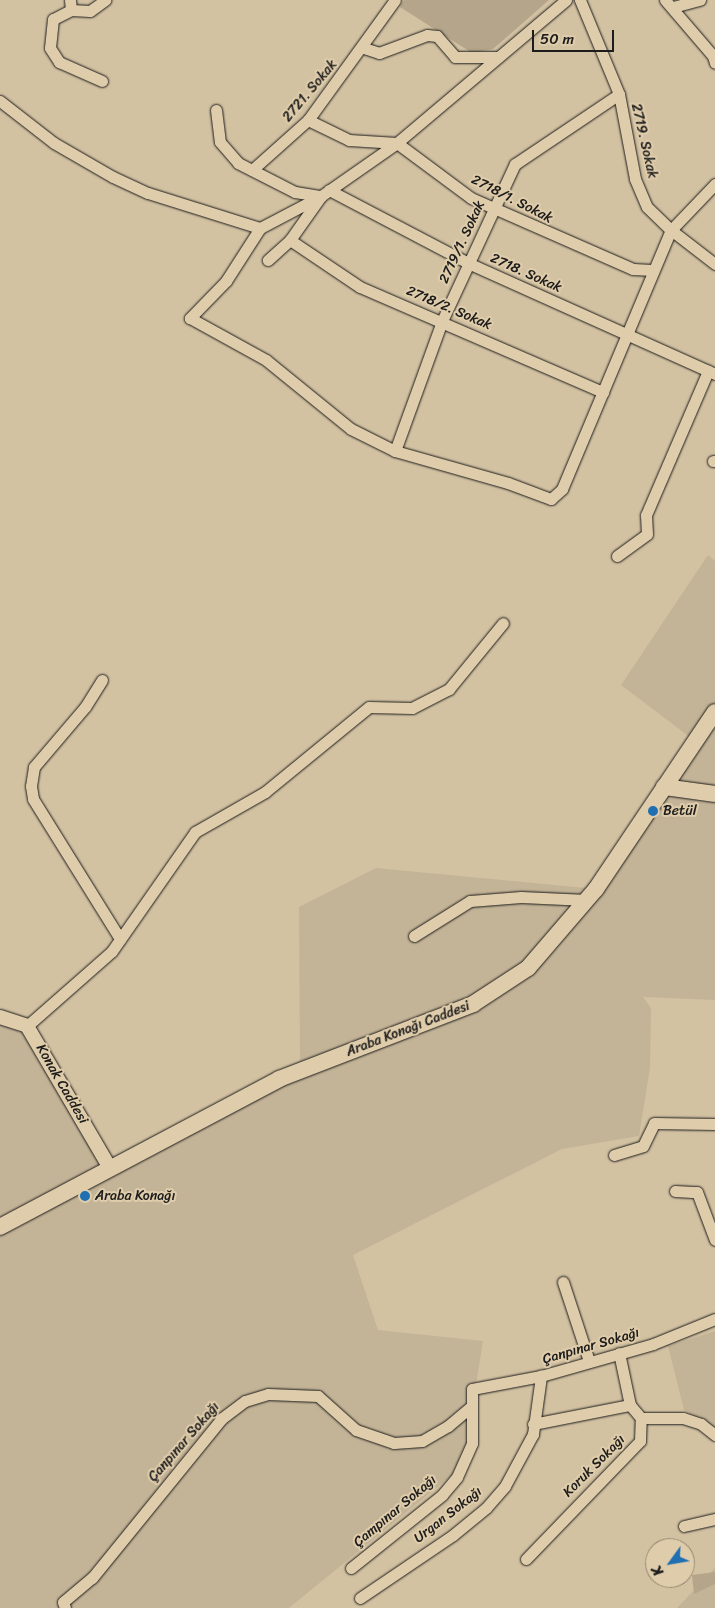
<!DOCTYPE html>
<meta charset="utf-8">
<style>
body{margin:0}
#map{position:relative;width:715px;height:1608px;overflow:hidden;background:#d3c2a2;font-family:Sriracha,sans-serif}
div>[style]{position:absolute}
.built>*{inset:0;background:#c4b497}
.green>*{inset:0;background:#b5a68b}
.roads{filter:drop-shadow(0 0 1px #1c1c1c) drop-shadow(0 0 1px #1c1c1c)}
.minor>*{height:11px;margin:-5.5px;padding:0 5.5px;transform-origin:5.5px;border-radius:5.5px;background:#dfccaa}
.tertiary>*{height:14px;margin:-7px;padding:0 7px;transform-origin:7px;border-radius:7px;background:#dfccaa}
.secondary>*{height:16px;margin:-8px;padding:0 8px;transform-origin:8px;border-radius:8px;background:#dfccaa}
.dots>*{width:14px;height:14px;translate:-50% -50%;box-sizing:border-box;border:2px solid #dfccaa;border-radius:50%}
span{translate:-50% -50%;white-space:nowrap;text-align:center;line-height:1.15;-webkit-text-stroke:4px #dfccaa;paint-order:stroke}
.street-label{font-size:14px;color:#1c1c1c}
.poi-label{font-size:14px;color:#1c1c1c}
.left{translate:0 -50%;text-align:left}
.north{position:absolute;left:645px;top:1538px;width:50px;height:50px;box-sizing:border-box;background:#dfccaa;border:1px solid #918671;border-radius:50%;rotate:238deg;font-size:14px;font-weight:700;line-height:20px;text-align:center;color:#1c1c1c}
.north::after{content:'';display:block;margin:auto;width:18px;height:22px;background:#1f6fb2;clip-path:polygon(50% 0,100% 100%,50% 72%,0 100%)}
.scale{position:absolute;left:532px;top:30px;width:82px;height:22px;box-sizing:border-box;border:2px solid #1c1c1c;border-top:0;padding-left:6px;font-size:15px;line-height:18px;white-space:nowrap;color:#1c1c1c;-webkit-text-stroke:4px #dfccaa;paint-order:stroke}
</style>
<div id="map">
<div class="built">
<div style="clip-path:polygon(708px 555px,715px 561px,715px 1000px,643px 997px,651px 1008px,650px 1068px,639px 1136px,562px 1149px,353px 1255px,378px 1330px,483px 1341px,463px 1466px,289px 1608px,0 1608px,0 1017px,27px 1026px,110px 1167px,300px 1069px,299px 907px,376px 868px,596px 889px,695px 741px,621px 685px)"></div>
<div style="clip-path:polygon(715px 1331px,715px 1428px,684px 1410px,668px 1346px)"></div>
<div style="clip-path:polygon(715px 1567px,715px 1608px,677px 1608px,714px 1569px)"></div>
</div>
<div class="green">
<div style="clip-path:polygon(404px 0,549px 0,493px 49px,472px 53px,400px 7px)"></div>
<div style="clip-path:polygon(715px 1572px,715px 1584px,694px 1594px,692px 1575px)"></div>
</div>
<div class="roads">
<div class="minor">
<div style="left:70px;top:0;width:10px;rotate:84deg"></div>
<div style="left:71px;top:10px;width:19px;rotate:3deg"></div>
<div style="left:90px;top:11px;width:19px;rotate:-36deg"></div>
<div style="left:566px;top:0;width:221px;rotate:139.8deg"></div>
<div style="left:397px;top:143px;width:93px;rotate:145.1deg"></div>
<div style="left:321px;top:196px;width:69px;rotate:152.3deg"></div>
<div style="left:260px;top:228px;width:63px;rotate:122.7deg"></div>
<div style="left:226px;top:281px;width:52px;rotate:134.2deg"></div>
<div style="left:190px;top:318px;width:87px;rotate:28.9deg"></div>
<div style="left:266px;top:360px;width:109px;rotate:39.1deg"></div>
<div style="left:351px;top:429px;width:49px;rotate:26.6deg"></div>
<div style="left:395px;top:451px;width:117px;rotate:15.8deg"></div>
<div style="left:508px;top:483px;width:46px;rotate:20.4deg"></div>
<div style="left:551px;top:499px;width:15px;rotate:-42deg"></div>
<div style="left:562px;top:489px;width:281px;rotate:-67.2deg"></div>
<div style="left:671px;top:230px;width:64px;rotate:-46.3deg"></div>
<div style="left:580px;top:0;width:102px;rotate:67.5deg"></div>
<div style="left:619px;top:94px;width:86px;rotate:79.3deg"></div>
<div style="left:635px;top:179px;width:30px;rotate:67deg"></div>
<div style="left:647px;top:207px;width:33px;rotate:44deg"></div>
<div style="left:671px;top:230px;width:56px;rotate:37.7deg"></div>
<div style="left:665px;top:0;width:74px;rotate:49.4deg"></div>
<div style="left:713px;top:56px;width:7px;rotate:74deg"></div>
<div style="left:673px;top:7px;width:28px;rotate:-15deg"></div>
<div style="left:71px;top:10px;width:20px;rotate:153deg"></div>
<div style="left:53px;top:19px;width:29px;rotate:96deg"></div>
<div style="left:50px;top:48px;width:17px;rotate:57deg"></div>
<div style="left:59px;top:62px;width:47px;rotate:23.8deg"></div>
<div style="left:364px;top:48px;width:16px;rotate:18deg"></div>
<div style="left:379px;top:53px;width:51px;rotate:-20.6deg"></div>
<div style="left:427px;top:35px;width:10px;rotate:6deg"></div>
<div style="left:437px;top:36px;width:28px;rotate:49deg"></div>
<div style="left:455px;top:57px;width:43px"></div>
<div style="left:0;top:101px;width:68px;rotate:37.9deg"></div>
<div style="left:54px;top:143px;width:68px;rotate:30deg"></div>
<div style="left:113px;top:177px;width:38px;rotate:25deg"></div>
<div style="left:148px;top:193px;width:117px;rotate:17.4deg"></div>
<div style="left:216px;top:110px;width:32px;rotate:83deg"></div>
<div style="left:220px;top:142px;width:28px;rotate:49deg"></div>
<div style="left:238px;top:163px;width:64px;rotate:27deg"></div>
<div style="left:295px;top:192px;width:26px;rotate:9deg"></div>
<div style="left:321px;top:196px;width:54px;rotate:125.2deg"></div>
<div style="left:290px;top:240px;width:30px;rotate:138deg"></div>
<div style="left:308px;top:120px;width:46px;rotate:26deg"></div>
<div style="left:349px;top:140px;width:48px;rotate:3.6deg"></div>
<div style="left:397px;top:143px;width:92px;rotate:36.6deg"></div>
<div style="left:471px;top:198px;width:177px;rotate:23.7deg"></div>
<div style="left:633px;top:269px;width:19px;rotate:3deg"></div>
<div style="left:252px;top:170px;width:75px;rotate:-41.8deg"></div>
<div style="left:308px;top:120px;width:148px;rotate:-54.1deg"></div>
<div style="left:329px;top:190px;width:157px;rotate:27.7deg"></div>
<div style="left:468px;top:263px;width:271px;rotate:24.2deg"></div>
<div style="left:290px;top:240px;width:84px;rotate:33.9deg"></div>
<div style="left:360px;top:287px;width:265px;rotate:23.4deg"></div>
<div style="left:395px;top:451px;width:138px;rotate:-70.1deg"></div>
<div style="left:442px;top:321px;width:173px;rotate:-65.1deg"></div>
<div style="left:515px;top:164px;width:125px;rotate:-33.9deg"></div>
<div style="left:713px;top:461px;width:2px"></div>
<div style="left:617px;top:556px;width:37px;rotate:-36deg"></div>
<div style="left:647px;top:534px;width:19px;rotate:-93deg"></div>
<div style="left:646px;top:515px;width:157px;rotate:-66.7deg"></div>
<div style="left:102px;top:680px;width:32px;rotate:122deg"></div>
<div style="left:85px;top:707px;width:79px;rotate:130.4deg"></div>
<div style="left:34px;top:767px;width:19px;rotate:99deg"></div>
<div style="left:31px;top:786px;width:13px;rotate:81deg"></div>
<div style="left:33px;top:799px;width:165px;rotate:58.1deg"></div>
<div style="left:414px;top:936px;width:66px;rotate:-32deg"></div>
<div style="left:470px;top:901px;width:51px;rotate:-4.5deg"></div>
<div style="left:521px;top:897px;width:66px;rotate:2.6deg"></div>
<div style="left:27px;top:1026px;width:113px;rotate:-41.4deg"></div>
<div style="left:112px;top:951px;width:145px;rotate:-55.1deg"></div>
<div style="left:195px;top:832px;width:81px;rotate:-29.7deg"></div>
<div style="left:265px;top:792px;width:134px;rotate:-39.3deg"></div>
<div style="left:369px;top:707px;width:43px;rotate:1.3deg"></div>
<div style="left:412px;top:708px;width:42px;rotate:-27.2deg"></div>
<div style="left:449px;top:689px;width:85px;rotate:-50.7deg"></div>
<div style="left:614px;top:1155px;width:30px;rotate:-17deg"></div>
<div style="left:643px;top:1146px;width:25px;rotate:-64deg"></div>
<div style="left:654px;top:1123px;width:61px;rotate:0.9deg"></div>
<div style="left:675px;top:1191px;width:22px;rotate:3deg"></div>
<div style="left:697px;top:1192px;width:51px;rotate:69.4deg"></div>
<div style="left:563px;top:1282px;width:83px;rotate:71.8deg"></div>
<div style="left:641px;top:1418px;width:42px"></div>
<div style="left:683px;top:1418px;width:19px;rotate:18deg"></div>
<div style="left:701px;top:1424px;width:18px;rotate:38deg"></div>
<div style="left:533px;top:1424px;width:99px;rotate:-11.1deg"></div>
<div style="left:684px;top:1526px;width:32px;rotate:-13deg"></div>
<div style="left:526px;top:1559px;width:164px;rotate:-46deg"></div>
<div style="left:640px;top:1441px;width:23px;rotate:-88deg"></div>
<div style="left:641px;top:1418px;width:17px;rotate:-130deg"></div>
<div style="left:630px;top:1405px;width:53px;rotate:-101.9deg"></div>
<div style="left:351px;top:1568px;width:117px;rotate:-38.7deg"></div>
<div style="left:442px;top:1495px;width:23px;rotate:-50deg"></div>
<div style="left:457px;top:1477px;width:37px;rotate:-66deg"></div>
<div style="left:472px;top:1443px;width:54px;rotate:-90deg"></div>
<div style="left:472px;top:1389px;width:70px;rotate:-10.7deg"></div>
<div style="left:541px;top:1376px;width:116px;rotate:-15.9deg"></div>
<div style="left:653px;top:1344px;width:67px;rotate:-22deg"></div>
<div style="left:360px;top:1598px;width:112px;rotate:-34.1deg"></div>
<div style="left:453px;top:1535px;width:43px;rotate:-39.3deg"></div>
<div style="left:486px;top:1508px;width:29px;rotate:-49deg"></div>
<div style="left:505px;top:1486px;width:59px;rotate:-61.7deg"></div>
<div style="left:533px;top:1434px;width:59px;rotate:-82.1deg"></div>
<div style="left:65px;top:1608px;width:6px;rotate:-108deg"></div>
<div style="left:63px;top:1602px;width:38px;rotate:-40deg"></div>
<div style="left:92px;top:1578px;width:205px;rotate:-50.9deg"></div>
<div style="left:221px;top:1419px;width:30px;rotate:-37deg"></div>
<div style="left:245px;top:1401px;width:24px;rotate:-17deg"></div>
<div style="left:268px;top:1394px;width:50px;rotate:2.3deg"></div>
<div style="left:318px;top:1396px;width:51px;rotate:41.8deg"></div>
<div style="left:356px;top:1430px;width:40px;rotate:18.9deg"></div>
<div style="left:394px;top:1443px;width:28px;rotate:-4deg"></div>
<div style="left:422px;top:1441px;width:30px;rotate:-30deg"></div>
<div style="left:448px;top:1426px;width:31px;rotate:-40deg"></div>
</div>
<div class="tertiary">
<div style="left:0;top:1017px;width:28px;rotate:18deg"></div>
<div style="left:27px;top:1026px;width:164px;rotate:59.7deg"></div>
</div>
<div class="secondary">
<div style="left:664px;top:787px;width:51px;rotate:7.8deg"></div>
<div style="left:0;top:1227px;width:316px;rotate:-27.9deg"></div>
<div style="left:279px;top:1079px;width:208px;rotate:-21.1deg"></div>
<div style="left:473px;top:1004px;width:66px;rotate:-33.2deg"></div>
<div style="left:528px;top:968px;width:104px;rotate:-49.3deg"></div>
<div style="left:596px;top:889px;width:213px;rotate:-56.1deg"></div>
</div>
</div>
<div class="dots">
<div style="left:653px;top:811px;background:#1f6fb2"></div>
<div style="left:85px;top:1196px;background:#1f6fb2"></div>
</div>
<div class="street-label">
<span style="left:310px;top:91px;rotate:-50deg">2721. Sokak</span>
<span style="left:644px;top:141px;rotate:77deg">2719. Sokak</span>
<span style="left:512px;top:199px;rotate:27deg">2718/1. Sokak</span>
<span style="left:462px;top:242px;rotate:-65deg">2719/1. Sokak</span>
<span style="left:526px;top:273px;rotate:24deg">2718. Sokak</span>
<span style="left:449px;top:308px;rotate:23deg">2718/2. Sokak</span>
<span style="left:408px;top:1029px;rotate:-21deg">Araba Konağı Caddesi</span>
<span style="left:62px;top:1084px;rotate:60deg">Konak Caddesi</span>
<span style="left:591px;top:1346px;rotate:-16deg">Çanpınar Sokağı</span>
<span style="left:184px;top:1442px;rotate:-49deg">Çanpınar Sokağı</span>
<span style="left:594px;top:1466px;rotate:-45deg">Koruk Sokağı</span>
<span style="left:395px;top:1511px;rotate:-40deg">Çampınar Sokağı</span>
<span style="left:448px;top:1515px;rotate:-38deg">Urgan Sokağı</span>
</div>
<div class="poi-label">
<span class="left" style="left:663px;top:811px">Betül</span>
<span class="left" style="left:95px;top:1196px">Araba Konağı</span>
</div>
<div class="north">K</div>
<div class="scale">50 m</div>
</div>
